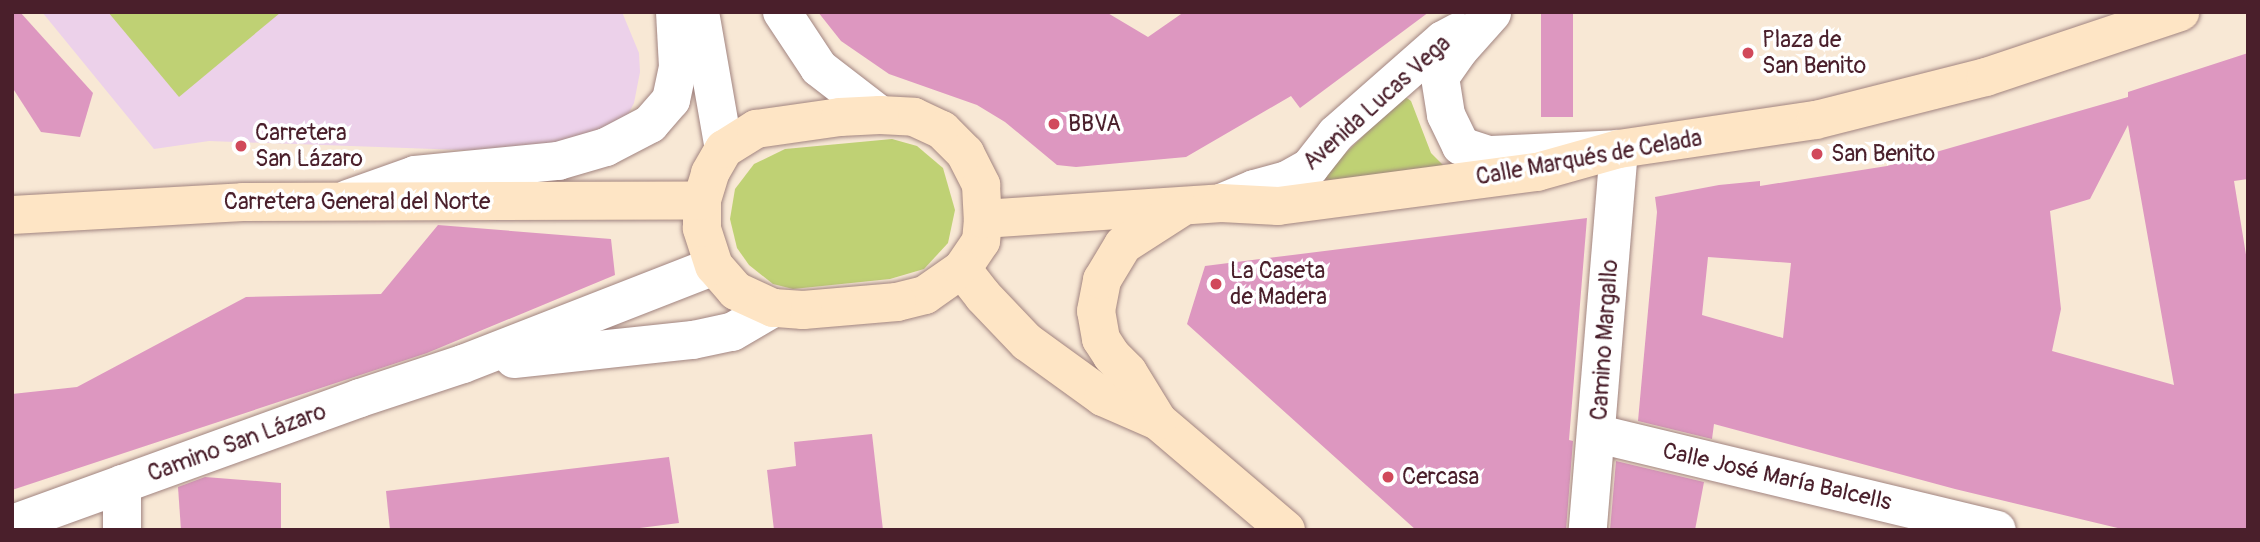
<!DOCTYPE html>
<meta charset="utf-8">
<style>
body{margin:0}
#map{position:relative;width:2260px;height:542px;overflow:hidden;background:#f8e8d5;font-family:Pangolin,sans-serif}
div>[style]{position:absolute}
.built>*{inset:0;background:#ecd1ea}
.green>*{inset:0;background:#bfd174}
.building>*{inset:0;background:#dd97c0;transform-origin:0 0}
.roads{filter:drop-shadow(0 0 2px #a18480) drop-shadow(0 0 2px #a18480)}
.street>*{height:38px;margin:-19px;padding:0 19px;transform-origin:19px;border-radius:19px;background:#fff}
.secondary>*{height:38px;margin:-19px;padding:0 19px;transform-origin:19px;border-radius:19px;background:#fee5c5}
.dots>*{width:19px;height:19px;translate:-50% -50%;box-sizing:border-box;border:4px solid #fff;border-radius:50%}
span{translate:-50% -50%;white-space:nowrap;text-align:center;line-height:1.15;-webkit-text-stroke:7px #fff;paint-order:stroke}
.poi-label{font-size:23px;color:#4a1f2b}
.left{translate:0 -50%;text-align:left}
.street-label{font-size:23px;color:#4a1f2b}
.frame{position:absolute;inset:0;border:14px solid #4a1f2b;pointer-events:none}
</style>
<div id="map">
<div class="built">
<div style="clip-path:polygon(42px 12px,622px 12px,639px 53px,640px 72px,634px 103px,621px 128px,514px 152px,209px 141px,154px 149px)"></div>
</div>
<div class="green">
<div style="clip-path:polygon(108px 12px,280px 12px,280px 13px,179px 97px)"></div>
<div style="clip-path:polygon(1404px 96px,1411px 101px,1431px 153px,1444px 166px,1316px 182px)"></div>
<div style="clip-path:polygon(892px 139px,917px 146px,943px 168px,955px 210px,948px 243px,924px 269px,890px 279px,793px 289px,773px 284px,749px 265px,737px 248px,730px 219px,735px 189px,754px 164px,785px 149px)"></div>
</div>
<div class="building">
<div style="clip-path:polygon(12px 12px,20px 12px,93px 93px,80px 137px,41px 132px,12px 87px)"></div>
<div style="clip-path:polygon(818px 12px,1106px 12px,1148px 37px,1184px 12px,1429px 12px,1300px 108px,1291px 96px,1186px 157px,1076px 167px,1057px 165px,1005px 122px,977px 105px,889px 74px,841px 41px)"></div>
<div style="left:1541px;top:12px;width:32px;height:105px"></div>
<div style="clip-path:polygon(evenodd,2248px 53px,2248px 179px,2234px 181px,2248px 267px,2248px 530px,2126px 530px,1955px 489px,1714px 424px,1712px 439px,1638px 421px,1657px 212px,1655px 197px,1719px 185px,1760px 181px,1760px 186px,1887px 166px,2128px 97px,2128px 92px,2248px 53px,2128px 125px,2174px 385px,2052px 351px,2061px 309px,2050px 211px,2090px 199px,2128px 125px,2248px 53px,1708px 257px,1791px 263px,1783px 338px,1702px 315px,1708px 257px)"></div>
<div style="clip-path:polygon(1587px 218px,1569px 440px,1573px 441px,1566px 530px,1416px 530px,1187px 324px,1205px 266px)"></div>
<div style="clip-path:polygon(438px 225px,611px 239px,615px 275px,427px 353px,12px 490px,12px 394px,77px 387px,246px 297px,381px 294px)"></div>
<div style="clip-path:polygon(872px 434px,883px 530px,774px 530px,767px 470px,796px 466px,794px 442px)"></div>
<div style="clip-path:polygon(669px 457px,679px 523px,624px 530px,390px 530px,386px 491px)"></div>
<div style="clip-path:polygon(1616px 461px,1704px 482px,1695px 530px,1610px 530px)"></div>
<div style="clip-path:polygon(205px 477px,281px 483px,281px 530px,181px 530px,178px 487px)"></div>
</div>
<div class="roads">
<div class="street">
<div style="left:700px;top:12px;width:139px;rotate:80.1deg"></div>
<div style="left:782px;top:12px;width:67px;rotate:56.5deg"></div>
<div style="left:819px;top:68px;width:77px;rotate:37.6deg"></div>
<div style="left:1492px;top:13px;width:50px;rotate:131.7deg"></div>
<div style="left:1459px;top:50px;width:33px;rotate:125deg"></div>
<div style="left:1440px;top:77px;width:38px;rotate:81deg"></div>
<div style="left:1446px;top:115px;width:34px;rotate:64deg"></div>
<div style="left:1461px;top:146px;width:29px;rotate:18deg"></div>
<div style="left:1489px;top:155px;width:130px;rotate:-2.6deg"></div>
<div style="left:1619px;top:149px;width:382px;rotate:94.7deg"></div>
<div style="left:348px;top:199px;width:71px;rotate:-19.7deg"></div>
<div style="left:415px;top:175px;width:144px;rotate:-5.6deg"></div>
<div style="left:558px;top:161px;width:50px;rotate:-16.3deg"></div>
<div style="left:606px;top:147px;width:50px;rotate:-27.6deg"></div>
<div style="left:650px;top:124px;width:32px;rotate:-49deg"></div>
<div style="left:671px;top:100px;width:34px;rotate:-78deg"></div>
<div style="left:678px;top:67px;width:55px;rotate:-93.1deg"></div>
<div style="left:1221px;top:203px;width:36px;rotate:-23deg"></div>
<div style="left:1254px;top:189px;width:34px;rotate:-15deg"></div>
<div style="left:1287px;top:180px;width:26px;rotate:-29deg"></div>
<div style="left:1310px;top:167px;width:42px;rotate:-51.8deg"></div>
<div style="left:1336px;top:134px;width:142px;rotate:-41.3deg"></div>
<div style="left:1443px;top:40px;width:17px;rotate:-28deg"></div>
<div style="left:514px;top:359px;width:180px;rotate:-6.1deg"></div>
<div style="left:693px;top:340px;width:40px;rotate:-12deg"></div>
<div style="left:732px;top:332px;width:48px;rotate:-30.3deg"></div>
<div style="left:1598px;top:434px;width:410px;rotate:13.5deg"></div>
<div style="left:122px;top:484px;width:46px;rotate:90deg"></div>
<div style="left:12px;top:524px;width:370px;rotate:-19.9deg"></div>
<div style="left:360px;top:398px;width:108px;rotate:-18.3deg"></div>
<div style="left:463px;top:364px;width:269px;rotate:-21.3deg"></div>
</div>
<div class="secondary">
<div style="left:880px;top:115px;width:34px;rotate:3deg"></div>
<div style="left:914px;top:117px;width:31px;rotate:25deg"></div>
<div style="left:942px;top:130px;width:33px;rotate:45deg"></div>
<div style="left:965px;top:153px;width:36px;rotate:63deg"></div>
<div style="left:981px;top:185px;width:34px;rotate:87deg"></div>
<div style="left:983px;top:219px;width:22px;rotate:95deg"></div>
<div style="left:981px;top:241px;width:34px;rotate:124deg"></div>
<div style="left:962px;top:269px;width:45px;rotate:144.9deg"></div>
<div style="left:925px;top:295px;width:29px;rotate:166deg"></div>
<div style="left:897px;top:302px;width:94px;rotate:175.1deg"></div>
<div style="left:803px;top:310px;width:30px;rotate:-176deg"></div>
<div style="left:773px;top:308px;width:41px;rotate:-155.3deg"></div>
<div style="left:736px;top:291px;width:33px;rotate:-131deg"></div>
<div style="left:714px;top:266px;width:40px;rotate:-108deg"></div>
<div style="left:702px;top:228px;width:28px;rotate:-90deg"></div>
<div style="left:702px;top:200px;width:28px;rotate:-73deg"></div>
<div style="left:710px;top:173px;width:28px;rotate:-60deg"></div>
<div style="left:724px;top:149px;width:38px;rotate:-32deg"></div>
<div style="left:756px;top:129px;width:85px;rotate:-8.1deg"></div>
<div style="left:840px;top:117px;width:40px;rotate:-2.9deg"></div>
<div style="left:12px;top:215px;width:231px;rotate:-3.2deg"></div>
<div style="left:243px;top:202px;width:459px;rotate:-0.2deg"></div>
<div style="left:983px;top:219px;width:239px;rotate:-3.8deg"></div>
<div style="left:1221px;top:203px;width:57px;rotate:3deg"></div>
<div style="left:1278px;top:206px;width:261px;rotate:-7.5deg"></div>
<div style="left:1537px;top:172px;width:85px;rotate:-15.7deg"></div>
<div style="left:1619px;top:149px;width:199px;rotate:-8.4deg"></div>
<div style="left:1816px;top:120px;width:175px;rotate:-14.2deg"></div>
<div style="left:1986px;top:77px;width:205px;rotate:-18.5deg"></div>
<div style="left:962px;top:269px;width:34px;rotate:52deg"></div>
<div style="left:983px;top:296px;width:64px;rotate:46.3deg"></div>
<div style="left:1027px;top:342px;width:94px;rotate:35.9deg"></div>
<div style="left:1103px;top:397px;width:60px;rotate:23.6deg"></div>
<div style="left:1158px;top:421px;width:168px;rotate:40.4deg"></div>
<div style="left:1158px;top:421px;width:57px;rotate:-121.5deg"></div>
<div style="left:1128px;top:372px;width:23px;rotate:-135deg"></div>
<div style="left:1112px;top:356px;width:20px;rotate:-123deg"></div>
<div style="left:1101px;top:339px;width:28px;rotate:-100deg"></div>
<div style="left:1096px;top:311px;width:32px;rotate:-79deg"></div>
<div style="left:1102px;top:280px;width:41px;rotate:-59deg"></div>
<div style="left:1123px;top:245px;width:67px;rotate:-32.7deg"></div>
</div>
</div>
<div class="dots">
<div style="left:1748px;top:53px;background:#d1495b"></div>
<div style="left:1054px;top:124px;background:#d1495b"></div>
<div style="left:241px;top:146px;background:#d1495b"></div>
<div style="left:1817px;top:154px;background:#d1495b"></div>
<div style="left:1216px;top:284px;background:#d1495b"></div>
<div style="left:1388px;top:477px;background:#d1495b"></div>
</div>
<div class="poi-label">
<span class="left" style="left:1762px;top:53px">Plaza de<br>San Benito</span>
<span class="left" style="left:1068px;top:124px">BBVA</span>
<span class="left" style="left:255px;top:146px">Carretera<br>San Lázaro</span>
<span class="left" style="left:1831px;top:154px">San Benito</span>
<span class="left" style="left:1230px;top:284px">La Caseta<br>de Madera</span>
<span class="left" style="left:1402px;top:477px">Cercasa</span>
</div>
<div class="street-label">
<span style="left:1377px;top:103px;rotate:-42deg">Avenida Lucas Vega</span>
<span style="left:1589px;top:158px;rotate:-10deg">Calle Marqués de Celada</span>
<span style="left:357px;top:202px">Carretera General del Norte</span>
<span style="left:1605px;top:340px;rotate:-86deg">Camino Margallo</span>
<span style="left:237px;top:443px;rotate:-20deg">Camino San Lázaro</span>
<span style="left:1777px;top:477px;rotate:13deg">Calle José María Balcells</span>
</div>
<div class="frame"></div>
</div>
